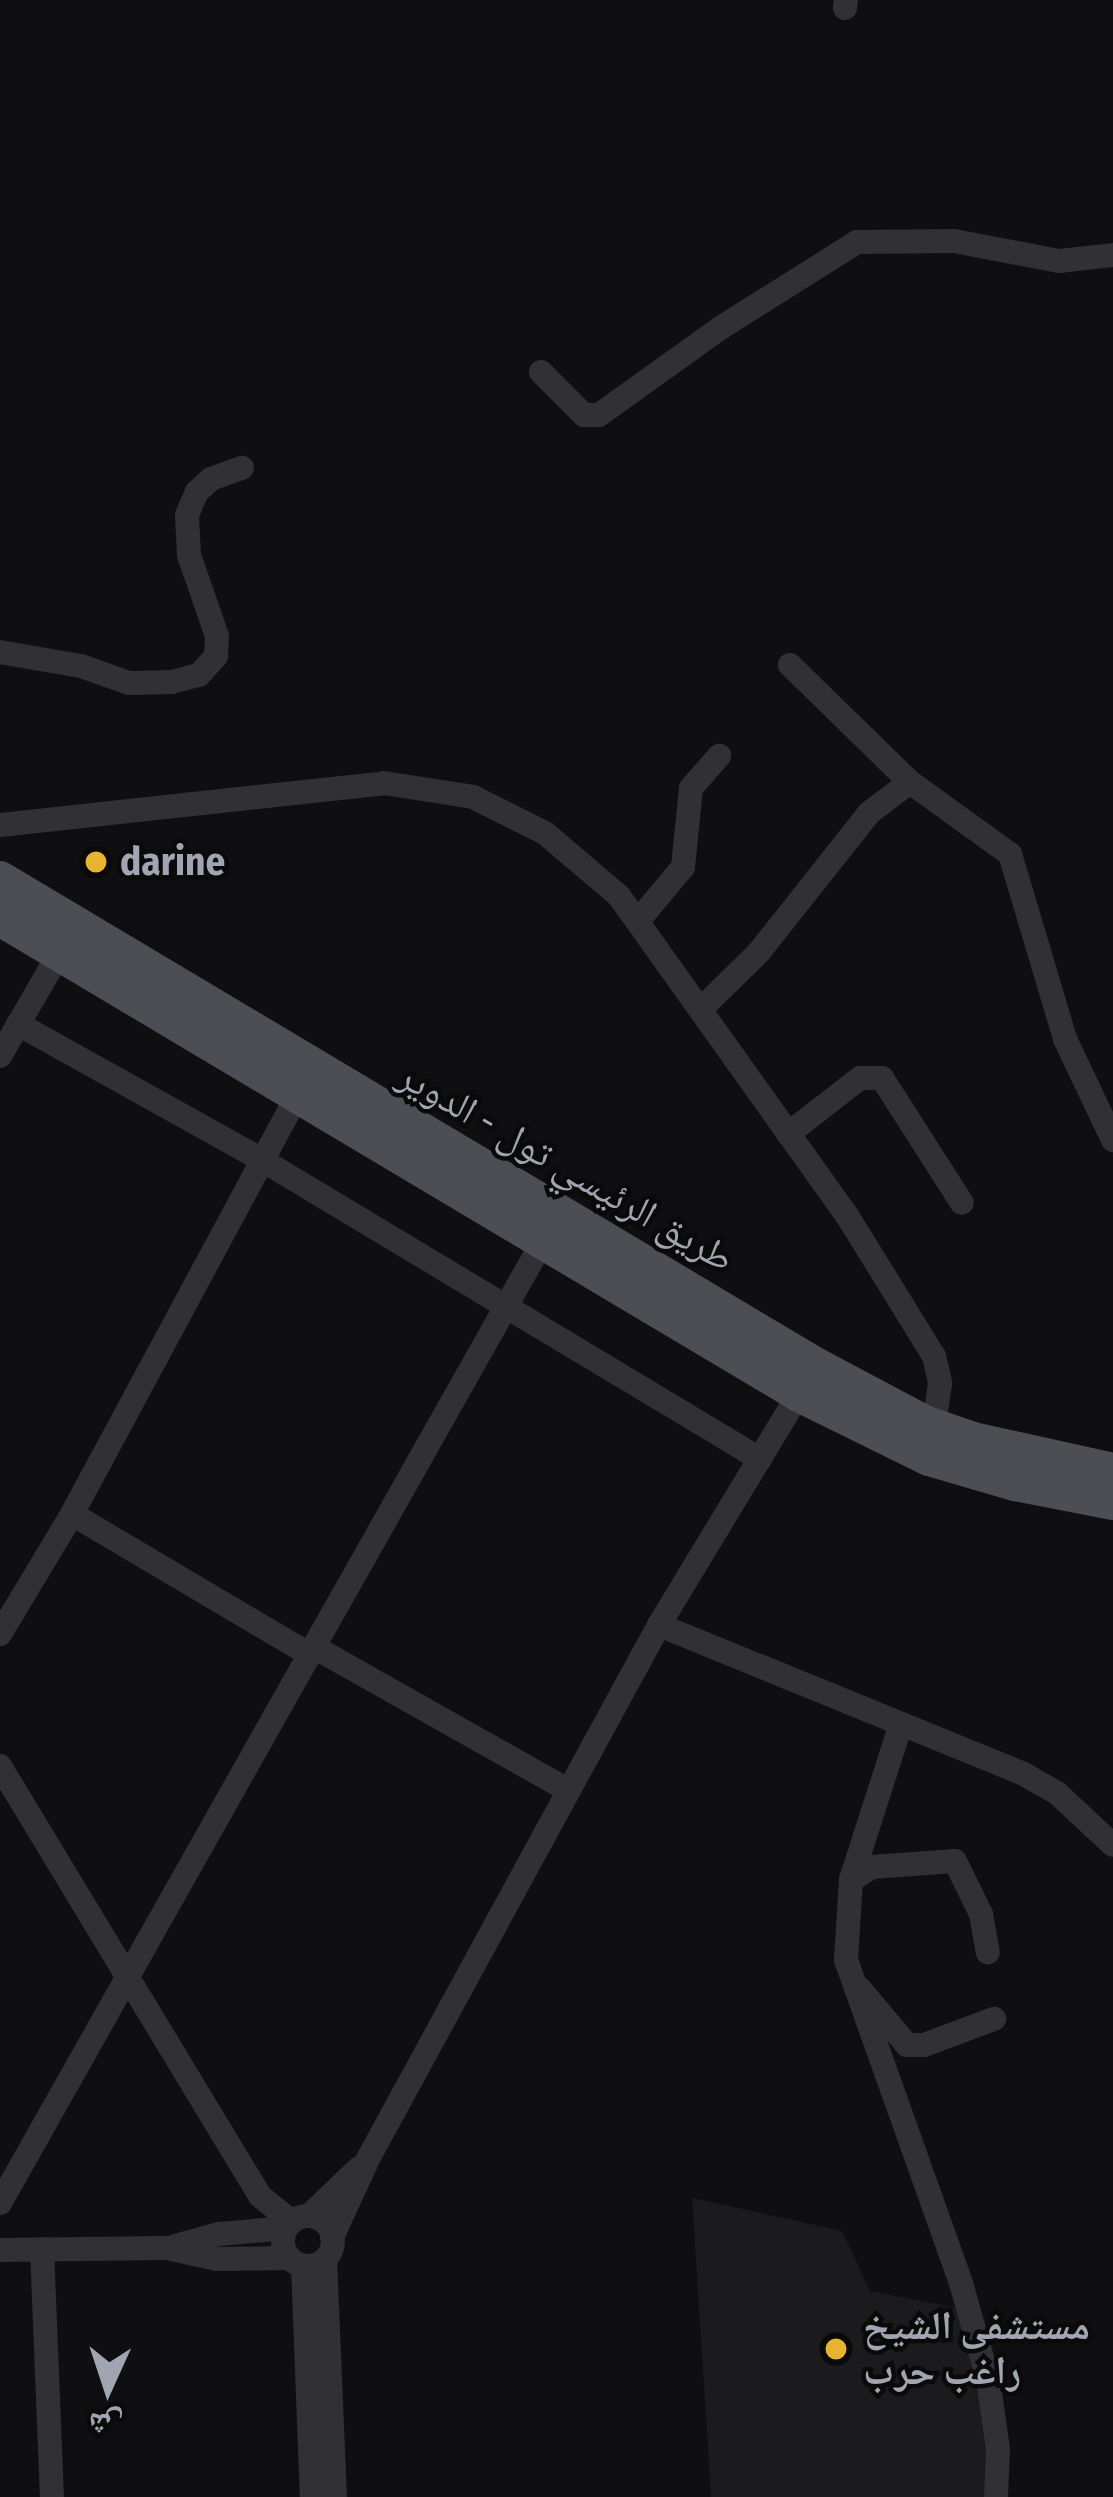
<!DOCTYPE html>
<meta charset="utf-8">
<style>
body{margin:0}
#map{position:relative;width:1113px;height:2497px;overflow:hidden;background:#0f0f11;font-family:"Fira Sans Condensed","Noto Naskh Arabic",sans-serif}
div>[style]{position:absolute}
.built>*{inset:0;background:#1b1b1d}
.street>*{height:24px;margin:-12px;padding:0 12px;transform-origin:12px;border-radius:12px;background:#313135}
.street>.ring{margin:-12px;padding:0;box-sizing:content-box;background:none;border:24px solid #313135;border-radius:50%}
.primary>*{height:36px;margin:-18px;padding:0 18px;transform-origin:18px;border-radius:18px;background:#4d4e54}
.dots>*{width:33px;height:33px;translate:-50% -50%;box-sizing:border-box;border:6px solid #0a0a0b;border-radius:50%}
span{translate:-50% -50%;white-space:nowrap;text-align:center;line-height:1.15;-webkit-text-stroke:9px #0a0a0b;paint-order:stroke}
.poi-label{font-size:39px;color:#a1a5b1;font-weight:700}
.left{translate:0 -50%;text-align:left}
.street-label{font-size:39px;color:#a1a5b1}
.north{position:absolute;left:48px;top:2329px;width:120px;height:120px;-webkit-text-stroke:9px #0a0a0b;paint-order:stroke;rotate:183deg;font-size:33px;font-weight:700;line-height:48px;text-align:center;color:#a1a5b1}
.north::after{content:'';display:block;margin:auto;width:42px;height:54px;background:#a1a5b1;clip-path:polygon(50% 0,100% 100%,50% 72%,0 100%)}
</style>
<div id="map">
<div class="built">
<div style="clip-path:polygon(692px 2198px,842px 2231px,870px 2291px,957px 2308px,983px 2391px,988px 2471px,984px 2497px,711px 2497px)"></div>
</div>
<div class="street">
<div style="left:845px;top:8px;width:8px;rotate:-83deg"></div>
<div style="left:541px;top:372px;width:61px;rotate:45deg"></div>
<div style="left:584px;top:415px;width:15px"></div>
<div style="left:599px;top:415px;width:151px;rotate:-35.6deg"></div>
<div style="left:722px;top:327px;width:160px;rotate:-32.2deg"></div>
<div style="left:857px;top:242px;width:97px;rotate:-0.6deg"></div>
<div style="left:954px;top:241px;width:107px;rotate:10.8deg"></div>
<div style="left:1059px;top:261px;width:54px;rotate:-6.3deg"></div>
<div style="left:0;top:652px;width:82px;rotate:9.8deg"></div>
<div style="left:81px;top:666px;width:51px;rotate:19.5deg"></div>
<div style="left:129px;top:683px;width:43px;rotate:-1.3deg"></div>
<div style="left:172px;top:682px;width:28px;rotate:-15deg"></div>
<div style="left:199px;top:675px;width:25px;rotate:-48deg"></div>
<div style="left:216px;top:656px;width:20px;rotate:-87deg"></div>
<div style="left:217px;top:636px;width:86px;rotate:-109.1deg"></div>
<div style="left:189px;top:555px;width:40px;rotate:-92.9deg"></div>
<div style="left:187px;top:515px;width:25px;rotate:-67deg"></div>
<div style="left:197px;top:492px;width:19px;rotate:-43deg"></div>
<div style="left:211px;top:479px;width:33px;rotate:-20deg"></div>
<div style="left:790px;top:665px;width:168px;rotate:44.3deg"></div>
<div style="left:910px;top:782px;width:123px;rotate:35.8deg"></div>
<div style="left:1010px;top:854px;width:193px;rotate:73.4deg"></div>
<div style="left:1065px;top:1039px;width:112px;rotate:64.6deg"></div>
<div style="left:0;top:825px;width:386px;rotate:-6.2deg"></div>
<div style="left:384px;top:783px;width:90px;rotate:8.9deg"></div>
<div style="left:473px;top:797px;width:80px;rotate:26.6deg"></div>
<div style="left:545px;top:833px;width:97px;rotate:40.4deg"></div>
<div style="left:619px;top:896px;width:394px;rotate:54.5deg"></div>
<div style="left:848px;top:1217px;width:163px;rotate:58.3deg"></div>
<div style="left:934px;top:1356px;width:28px;rotate:77deg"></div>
<div style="left:940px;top:1383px;width:43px;rotate:97.9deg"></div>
<div style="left:638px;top:921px;width:70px;rotate:-50.2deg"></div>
<div style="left:683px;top:867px;width:79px;rotate:-84.2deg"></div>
<div style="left:691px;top:788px;width:43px;rotate:-48.8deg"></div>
<div style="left:701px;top:1009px;width:81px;rotate:-44.5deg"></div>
<div style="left:759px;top:952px;width:177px;rotate:-51.6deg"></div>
<div style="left:869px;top:813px;width:51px;rotate:-37.1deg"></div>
<div style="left:18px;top:1024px;width:279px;rotate:29.1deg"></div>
<div style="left:262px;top:1160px;width:581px;rotate:30.98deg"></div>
<div style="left:0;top:1056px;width:118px;rotate:-60deg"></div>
<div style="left:788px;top:1134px;width:91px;rotate:-37.9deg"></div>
<div style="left:860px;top:1078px;width:22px"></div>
<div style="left:882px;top:1078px;width:148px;rotate:57.4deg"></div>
<div style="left:72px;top:1514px;width:277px;rotate:30.6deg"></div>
<div style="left:659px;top:1625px;width:392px;rotate:22.2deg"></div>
<div style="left:1022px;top:1773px;width:40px;rotate:29.7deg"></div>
<div style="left:1057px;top:1793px;width:76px;rotate:42.9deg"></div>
<div style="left:0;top:1634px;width:140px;rotate:-59deg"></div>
<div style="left:72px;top:1514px;width:487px;rotate:-61.7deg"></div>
<div style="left:314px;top:1647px;width:291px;rotate:29.4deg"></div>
<div style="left:900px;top:1727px;width:161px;rotate:107.8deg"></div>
<div style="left:851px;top:1880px;width:80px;rotate:93.6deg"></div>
<div style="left:846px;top:1960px;width:343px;rotate:70.4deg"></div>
<div style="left:961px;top:2283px;width:100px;rotate:74.3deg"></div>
<div style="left:988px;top:2379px;width:71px;rotate:81.9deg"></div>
<div style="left:998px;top:2449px;width:48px;rotate:92.4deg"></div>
<div style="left:0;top:1766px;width:502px;rotate:58.84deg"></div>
<div style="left:260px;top:2196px;width:41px;rotate:39.1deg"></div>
<div style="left:851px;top:1880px;width:25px;rotate:-32deg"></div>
<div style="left:872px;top:1867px;width:83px;rotate:-4.1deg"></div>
<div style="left:955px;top:1861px;width:59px;rotate:63.9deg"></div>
<div style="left:981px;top:1914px;width:39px;rotate:80deg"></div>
<div style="left:860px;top:1989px;width:73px;rotate:50deg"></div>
<div style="left:907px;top:2045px;width:17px"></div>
<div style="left:924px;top:2045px;width:75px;rotate:-20.4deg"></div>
<div style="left:0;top:2203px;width:1105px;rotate:-60.56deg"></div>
<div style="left:309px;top:2216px;width:69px;rotate:-43.8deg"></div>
<div class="ring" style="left:283px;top:2216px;width:26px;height:26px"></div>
<div style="left:332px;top:2237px;width:88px;rotate:-65.2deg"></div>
<div style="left:369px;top:2157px;width:606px;rotate:-61.4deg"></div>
<div style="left:659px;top:1625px;width:282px;rotate:-58.8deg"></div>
<div style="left:175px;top:2246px;width:46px;rotate:-15.3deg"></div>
<div style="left:219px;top:2234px;width:67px;rotate:-5.1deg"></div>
<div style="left:42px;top:2249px;width:248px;rotate:87.7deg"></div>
<div style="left:0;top:2250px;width:167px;rotate:-0.7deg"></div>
<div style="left:167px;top:2248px;width:51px;rotate:12.4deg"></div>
<div style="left:217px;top:2259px;width:72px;rotate:-0.8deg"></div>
<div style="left:325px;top:2259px;width:238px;rotate:87.6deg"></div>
<div style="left:303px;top:2266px;width:231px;rotate:87.8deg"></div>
</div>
<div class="primary">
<div style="left:0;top:879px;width:949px;rotate:30.81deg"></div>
<div style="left:815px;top:1365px;width:123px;rotate:28deg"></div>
<div style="left:924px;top:1423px;width:52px;rotate:19.1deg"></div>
<div style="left:973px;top:1440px;width:143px;rotate:12.5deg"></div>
<div style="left:0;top:918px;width:930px;rotate:30.78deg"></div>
<div style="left:799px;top:1394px;width:145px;rotate:26.2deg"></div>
<div style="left:929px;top:1458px;width:90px;rotate:16.2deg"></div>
<div style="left:1015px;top:1483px;width:100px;rotate:11deg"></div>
</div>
<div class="dots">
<div style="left:96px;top:862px;background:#e8b330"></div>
<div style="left:836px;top:2349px;background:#e8b330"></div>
</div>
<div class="poi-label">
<span class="left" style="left:120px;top:862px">darine</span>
<span class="left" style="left:863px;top:2349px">مستشفى الشيخ<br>راغب حرب</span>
</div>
<div class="street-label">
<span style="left:566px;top:1167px;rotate:30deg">طريق الرئيسي تول - الدوير</span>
</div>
<div class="north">ش</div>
</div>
